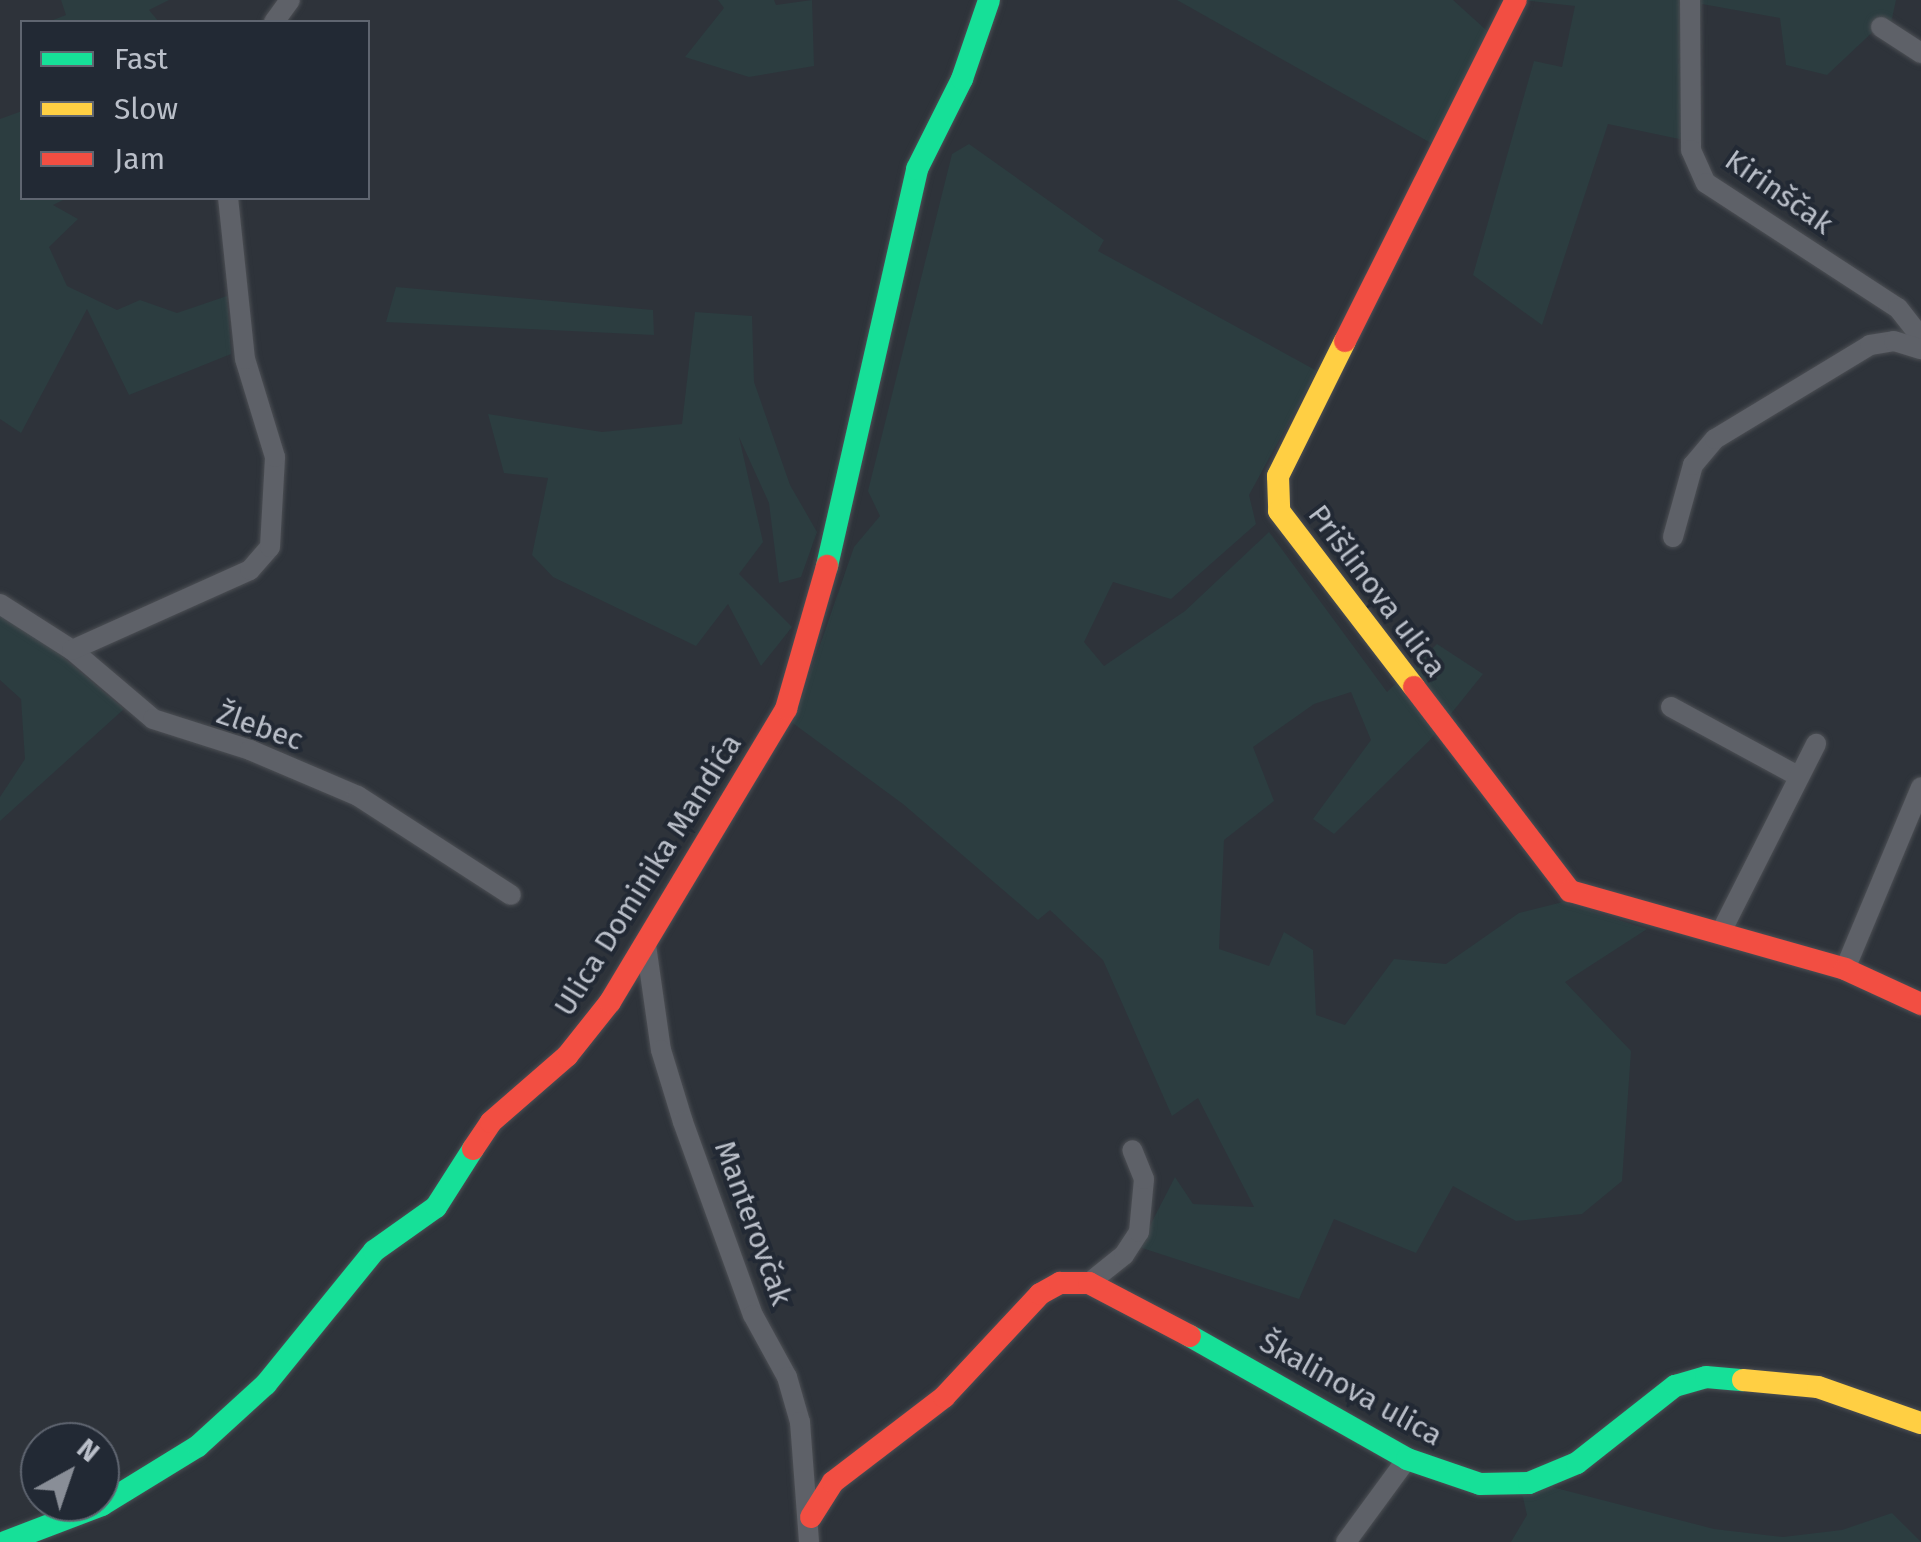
<!DOCTYPE html>
<meta charset="utf-8">
<style>
body{margin:0}
#map{position:relative;width:1921px;height:1542px;overflow:hidden;background:#2e333a;font-family:"Fira Sans",sans-serif}
div>[style]{position:absolute}
.green>*{inset:0;background:#2c3d40}
.roads{filter:drop-shadow(0 0 2px #4c4f54) drop-shadow(0 0 2px #4c4f54)}
.street>*{height:20px;margin:-10px;padding:0 10px;transform-origin:10px;border-radius:10px;background:#5e6168}
.fast>*{height:22px;margin:-11px;padding:0 11px;transform-origin:11px;border-radius:11px;background:#16e098}
.slow>*{height:22px;margin:-11px;padding:0 11px;transform-origin:11px;border-radius:11px;background:#ffcf43}
.jam>*{height:22px;margin:-11px;padding:0 11px;transform-origin:11px;border-radius:11px;background:#f24e42}
span{translate:-50% -50%;white-space:nowrap;text-align:center;line-height:1.15;-webkit-text-stroke:8px #222934;paint-order:stroke}
.street-label{font-size:30px;color:#babfc9}
.legend{position:absolute;left:20px;top:20px;width:350px;height:180px;box-sizing:border-box;background:#222934;border:2px solid #5f6570;margin:0;padding:12px 18px;list-style:none;font-size:30px;color:#babfc9}
.legend li{display:flex;align-items:center;gap:20px;height:50px}
.legend b{width:50px;border:2px solid #5f6570}
.north{position:absolute;left:20px;top:1422px;width:100px;height:100px;box-sizing:border-box;background:#222934;border:2px solid #5f6570;border-radius:50%;rotate:40deg;font-size:28px;font-weight:700;line-height:40px;text-align:center;color:#babfc9}
.north::after{content:'';display:block;margin:auto;width:35px;height:45px;background:#898e97;clip-path:polygon(50% 0,100% 100%,50% 72%,0 100%)}
</style>
<div id="map">
<div class="green">
<div style="clip-path:polygon(61px 0,169px 0,149px 10px,159px 22px,48px 22px,66px 15px)"></div>
<div style="clip-path:polygon(718px 0,774px 0,776px 5px,812px 0,814px 66px,749px 77px,685px 57px,724px 8px)"></div>
<div style="clip-path:polygon(1177px 0,1453px 0,1495px 38px,1438px 147px)"></div>
<div style="clip-path:polygon(1522px 0,1896px 0,1891px 23px,1879px 26px,1827px 75px,1786px 65px,1780px 18px,1702px 4px,1684px 140px,1608px 124px,1542px 325px,1473px 275px,1534px 61px,1562px 67px,1575px 6px)"></div>
<div style="clip-path:polygon(22px 111px,22px 198px,67px 198px,53px 205px,78px 219px,49px 247px,67px 286px,117px 310px,140px 300px,177px 313px,227px 296px,231px 354px,129px 395px,87px 309px,21px 433px,0 419px,0 119px)"></div>
<div style="clip-path:polygon(969px 144px,1104px 240px,1098px 251px,1317px 371px,1249px 495px,1256px 524px,1171px 599px,1113px 582px,1084px 642px,1104px 666px,1185px 611px,1269px 532px,1387px 692px,1437px 644px,1483px 674px,1429px 741px,1334px 834px,1313px 819px,1371px 740px,1351px 692px,1314px 704px,1253px 747px,1274px 801px,1224px 840px,1219px 949px,1269px 966px,1284px 932px,1313px 950px,1316px 1015px,1345px 1025px,1394px 959px,1446px 964px,1519px 913px,1563px 902px,1647px 929px,1565px 982px,1631px 1051px,1622px 1181px,1582px 1214px,1516px 1221px,1453px 1186px,1416px 1253px,1334px 1219px,1299px 1299px,1139px 1247px,1175px 1177px,1193px 1204px,1254px 1207px,1198px 1098px,1172px 1116px,1103px 960px,1050px 910px,1038px 920px,903px 804px,779px 713px,802px 697px,854px 547px,880px 516px,868px 491px,952px 154px)"></div>
<div style="clip-path:polygon(396px 287px,653px 310px,654px 335px,386px 322px)"></div>
<div style="clip-path:polygon(695px 312px,752px 316px,754px 382px,790px 485px,817px 532px,801px 577px,779px 583px,769px 503px,739px 437px,763px 542px,739px 574px,792px 627px,761px 666px,728px 604px,696px 646px,553px 577px,532px 555px,548px 478px,504px 473px,488px 414px,602px 432px,682px 424px)"></div>
<div style="clip-path:polygon(0 615px,43px 640px,124px 709px,0 821px,0 797px,25px 759px,21px 699px,0 680px)"></div>
<div style="clip-path:polygon(1552px 1487px,1714px 1529px,1783px 1537px,1842px 1530px,1892px 1513px,1921px 1542px,1511px 1542px,1527px 1515px,1522px 1493px)"></div>
</div>
<div class="roads">
<div class="street">
<div style="left:1690px;top:0;width:150px;rotate:89.6deg"></div>
<div style="left:1691px;top:150px;width:36px;rotate:66deg"></div>
<div style="left:1706px;top:183px;width:229px;rotate:33.1deg"></div>
<div style="left:1898px;top:308px;width:37px;rotate:52deg"></div>
<div style="left:274px;top:22px;width:27px;rotate:-54deg"></div>
<div style="left:1881px;top:27px;width:48px;rotate:33deg"></div>
<div style="left:1673px;top:537px;width:75px;rotate:-74.5deg"></div>
<div style="left:1693px;top:465px;width:34px;rotate:-50deg"></div>
<div style="left:1715px;top:439px;width:181px;rotate:-31.2deg"></div>
<div style="left:1870px;top:345px;width:24px;rotate:-9deg"></div>
<div style="left:1894px;top:341px;width:28px;rotate:17deg"></div>
<div style="left:0;top:604px;width:85px;rotate:32.6deg"></div>
<div style="left:72px;top:650px;width:106px;rotate:40.4deg"></div>
<div style="left:153px;top:719px;width:102px;rotate:17.7deg"></div>
<div style="left:250px;top:750px;width:117px;rotate:23.1deg"></div>
<div style="left:358px;top:796px;width:182px;rotate:32.9deg"></div>
<div style="left:72px;top:650px;width:195px;rotate:-24.2deg"></div>
<div style="left:250px;top:570px;width:30px;rotate:-49deg"></div>
<div style="left:270px;top:547px;width:90px;rotate:-86.8deg"></div>
<div style="left:275px;top:457px;width:102px;rotate:-107deg"></div>
<div style="left:245px;top:359px;width:162px;rotate:-96deg"></div>
<div style="left:1671px;top:707px;width:145px;rotate:28.5deg"></div>
<div style="left:1721px;top:932px;width:211px;rotate:-63.2deg"></div>
<div style="left:646px;top:945px;width:106px;rotate:81.9deg"></div>
<div style="left:661px;top:1050px;width:75px;rotate:73deg"></div>
<div style="left:683px;top:1122px;width:205px;rotate:70.1deg"></div>
<div style="left:753px;top:1315px;width:71px;rotate:61.3deg"></div>
<div style="left:787px;top:1377px;width:47px;rotate:73.9deg"></div>
<div style="left:800px;top:1422px;width:120px;rotate:85.7deg"></div>
<div style="left:1845px;top:969px;width:197px;rotate:-67.3deg"></div>
<div style="left:1089px;top:1283px;width:45px;rotate:-38.7deg"></div>
<div style="left:1124px;top:1255px;width:27px;rotate:-57deg"></div>
<div style="left:1139px;top:1232px;width:53px;rotate:-84.6deg"></div>
<div style="left:1144px;top:1179px;width:31px;rotate:-112deg"></div>
<div style="left:1346px;top:1542px;width:103px;rotate:-53.7deg"></div>
</div>
<div class="fast">
<div style="left:827px;top:566px;width:407px;rotate:-77.2deg"></div>
<div style="left:917px;top:169px;width:101px;rotate:-63.4deg"></div>
<div style="left:962px;top:79px;width:83px;rotate:-71.1deg"></div>
<div style="left:1190px;top:1336px;width:249px;rotate:29.5deg"></div>
<div style="left:1407px;top:1459px;width:77px;rotate:18.9deg"></div>
<div style="left:1480px;top:1484px;width:49px;rotate:-1.2deg"></div>
<div style="left:1529px;top:1483px;width:52px;rotate:-22.6deg"></div>
<div style="left:1577px;top:1463px;width:125px;rotate:-38.2deg"></div>
<div style="left:1675px;top:1386px;width:32px;rotate:-16deg"></div>
<div style="left:1706px;top:1377px;width:37px;rotate:5deg"></div>
<div style="left:5px;top:1542px;width:104px;rotate:-20.9deg"></div>
<div style="left:102px;top:1505px;width:113px;rotate:-31.6deg"></div>
<div style="left:198px;top:1446px;width:92px;rotate:-42.4deg"></div>
<div style="left:266px;top:1384px;width:171px;rotate:-50.9deg"></div>
<div style="left:374px;top:1251px;width:76px;rotate:-35.4deg"></div>
<div style="left:436px;top:1207px;width:69px;rotate:-57.5deg"></div>
</div>
<div class="slow">
<div style="left:1345px;top:341px;width:151px;rotate:116.4deg"></div>
<div style="left:1278px;top:476px;width:35px;rotate:88deg"></div>
<div style="left:1279px;top:511px;width:222px;rotate:52.5deg"></div>
<div style="left:1743px;top:1380px;width:75px;rotate:5.3deg"></div>
<div style="left:1818px;top:1387px;width:109px;rotate:19.3deg"></div>
</div>
<div class="jam">
<div style="left:1345px;top:341px;width:381px;rotate:-63.4deg"></div>
<div style="left:1414px;top:687px;width:257px;rotate:52.6deg"></div>
<div style="left:1570px;top:891px;width:286px;rotate:15.8deg"></div>
<div style="left:1845px;top:969px;width:84px;rotate:24.7deg"></div>
<div style="left:473px;top:1149px;width:32px;rotate:-56deg"></div>
<div style="left:491px;top:1122px;width:101px;rotate:-41deg"></div>
<div style="left:567px;top:1056px;width:69px;rotate:-51.5deg"></div>
<div style="left:610px;top:1002px;width:342px;rotate:-59deg"></div>
<div style="left:786px;top:709px;width:149px;rotate:-74deg"></div>
<div style="left:811px;top:1517px;width:41px;rotate:-57.8deg"></div>
<div style="left:833px;top:1482px;width:140px;rotate:-37.4deg"></div>
<div style="left:944px;top:1397px;width:141px;rotate:-47deg"></div>
<div style="left:1040px;top:1294px;width:23px;rotate:-29deg"></div>
<div style="left:1060px;top:1283px;width:29px"></div>
<div style="left:1089px;top:1283px;width:114px;rotate:27.7deg"></div>
</div>
</div>
<div class="street-label">
<span style="left:1779px;top:192px;rotate:35deg">Kirinščak</span>
<span style="left:1377px;top:591px;rotate:53deg">Prišlinova ulica</span>
<span style="left:260px;top:727px;rotate:19deg">Žlebec</span>
<span style="left:648px;top:875px;rotate:-58deg">Ulica Dominika Mandića</span>
<span style="left:753px;top:1223px;rotate:70deg">Manterovčak</span>
<span style="left:1351px;top:1389px;rotate:29deg">Škalinova ulica</span>
</div>
<ul class="legend">
<li><b style="height:12px;background:#16e098"></b>Fast</li>
<li><b style="height:12px;background:#ffcf43"></b>Slow</li>
<li><b style="height:12px;background:#f24e42"></b>Jam</li>
</ul>
<div class="north">N</div>
</div>
